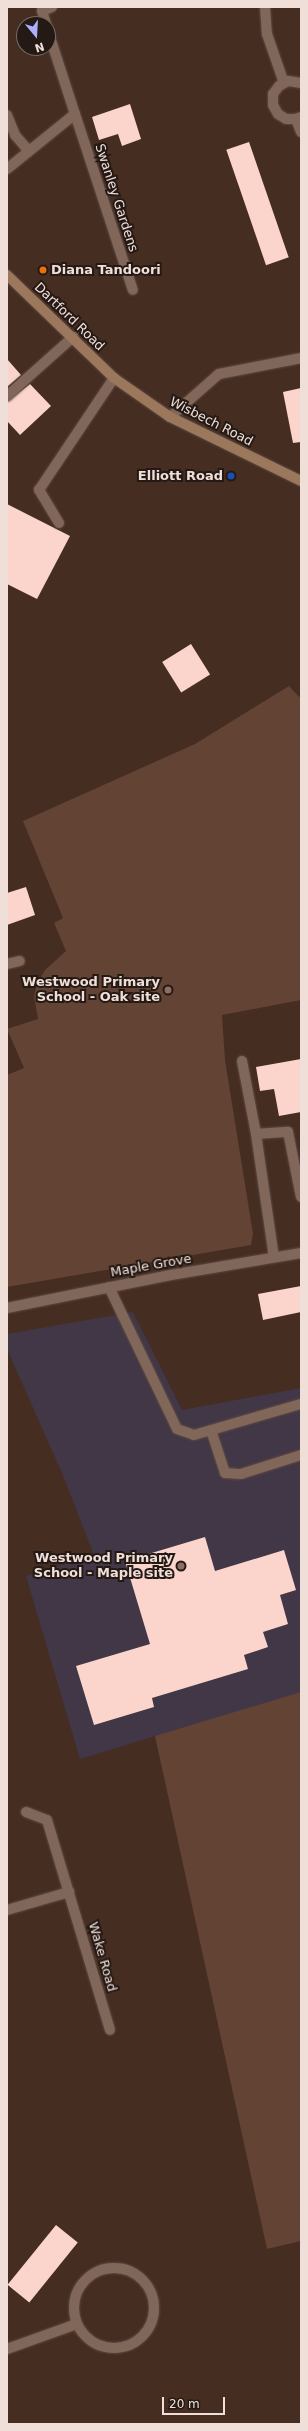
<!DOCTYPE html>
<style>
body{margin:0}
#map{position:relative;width:308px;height:2431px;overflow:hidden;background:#452d22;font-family:"DejaVu Sans",sans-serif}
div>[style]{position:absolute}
.education>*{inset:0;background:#423746}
.green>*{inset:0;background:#634334}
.building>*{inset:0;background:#fbd4cc;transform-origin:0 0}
.roads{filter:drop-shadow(0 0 1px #5e4a40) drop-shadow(0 0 1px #5e4a40)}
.service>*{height:10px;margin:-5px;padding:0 5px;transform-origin:5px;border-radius:5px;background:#81665a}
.minor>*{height:10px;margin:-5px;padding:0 5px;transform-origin:5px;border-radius:5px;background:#81665a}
.minor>.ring{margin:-5px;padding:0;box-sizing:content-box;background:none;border:10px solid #81665a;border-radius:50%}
.secondary>*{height:10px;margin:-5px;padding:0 5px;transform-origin:5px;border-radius:5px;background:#9b785b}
.dots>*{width:11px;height:11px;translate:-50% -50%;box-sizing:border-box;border:2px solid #241914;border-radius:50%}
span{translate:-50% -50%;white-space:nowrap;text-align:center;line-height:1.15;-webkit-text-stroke:4px #241914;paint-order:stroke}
.street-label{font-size:13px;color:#efdfd8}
.poi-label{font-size:13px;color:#efdfd8;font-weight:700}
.left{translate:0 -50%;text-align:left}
.right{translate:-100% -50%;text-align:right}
.frame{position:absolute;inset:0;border:8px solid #efdfd8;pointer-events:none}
.north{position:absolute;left:16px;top:16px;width:40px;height:40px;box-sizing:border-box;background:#241914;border:1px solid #756862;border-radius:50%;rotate:162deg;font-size:11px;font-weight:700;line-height:16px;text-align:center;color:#efdfd8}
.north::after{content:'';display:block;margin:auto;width:14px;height:18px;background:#acaffb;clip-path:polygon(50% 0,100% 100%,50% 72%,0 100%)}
.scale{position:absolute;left:162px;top:2397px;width:63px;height:18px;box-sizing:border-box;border:2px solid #efdfd8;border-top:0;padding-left:5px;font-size:12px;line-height:14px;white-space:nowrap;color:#efdfd8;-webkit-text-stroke:3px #241914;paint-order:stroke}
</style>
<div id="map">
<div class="education">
<div style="clip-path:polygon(133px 1312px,182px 1410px,301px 1388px,301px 1760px,170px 1801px,155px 1736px,80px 1759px,26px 1576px,94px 1555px,62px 1473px,7px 1349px,7px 1334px)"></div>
</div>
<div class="green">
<div style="clip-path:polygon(289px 686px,301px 699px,301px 1000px,222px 1015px,225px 1060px,253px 1234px,251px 1245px,7px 1287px,7px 1075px,24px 1068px,7px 1029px,38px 1019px,34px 996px,37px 984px,45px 970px,66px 951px,54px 923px,63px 918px,23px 821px,195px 744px)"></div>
<div style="clip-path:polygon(301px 1692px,301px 2241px,267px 2249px,155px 1736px)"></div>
</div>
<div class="building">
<div style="clip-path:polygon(130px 104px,141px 139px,122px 146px,118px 134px,99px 140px,92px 117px)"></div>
<div style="left:249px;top:142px;width:122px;height:24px;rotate:71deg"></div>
<div style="clip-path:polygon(7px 359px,21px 375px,7px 387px)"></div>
<div style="clip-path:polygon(30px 384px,51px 406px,20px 435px,7px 421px,7px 402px)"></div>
<div style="clip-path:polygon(301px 388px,301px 442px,293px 443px,283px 392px)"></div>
<div style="clip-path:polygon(7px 504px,70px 536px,37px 599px,7px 584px)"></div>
<div style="left:191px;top:644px;width:36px;height:34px;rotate:58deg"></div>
<div style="clip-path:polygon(26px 887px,35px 915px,7px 925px,7px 893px)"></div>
<div style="clip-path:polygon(301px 1059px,301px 1112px,279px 1116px,274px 1089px,260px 1091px,256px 1067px)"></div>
<div style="clip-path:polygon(301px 1286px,301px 1312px,263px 1320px,258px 1294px)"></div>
<div style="clip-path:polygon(205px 1537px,215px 1571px,284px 1550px,296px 1590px,280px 1595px,288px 1624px,263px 1632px,268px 1647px,244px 1655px,248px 1669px,152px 1698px,154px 1707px,94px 1725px,76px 1666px,150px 1644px,125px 1561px)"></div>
<div style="left:56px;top:2225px;width:28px;height:77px;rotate:39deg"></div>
</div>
<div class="roads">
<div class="service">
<div style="left:265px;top:7px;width:27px;rotate:86deg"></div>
<div style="left:267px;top:34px;width:52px;rotate:70.9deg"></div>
<div style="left:59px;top:523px;width:39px;rotate:-121deg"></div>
<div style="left:39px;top:490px;width:135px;rotate:-56.2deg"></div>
<div style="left:242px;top:1061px;width:74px;rotate:79.1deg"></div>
<div style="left:256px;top:1134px;width:124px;rotate:81.7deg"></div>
<div style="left:256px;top:1134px;width:32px;rotate:-4deg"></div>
<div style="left:288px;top:1132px;width:66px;rotate:78.7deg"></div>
<div style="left:109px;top:1287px;width:157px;rotate:64.4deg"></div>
<div style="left:177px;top:1429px;width:18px;rotate:19deg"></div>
<div style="left:194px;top:1435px;width:111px;rotate:-16.2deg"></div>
<div style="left:211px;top:1430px;width:45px;rotate:72deg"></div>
<div style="left:225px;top:1473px;width:16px;rotate:4deg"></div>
<div style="left:241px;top:1474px;width:63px;rotate:-17.6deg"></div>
</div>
<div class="minor">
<div style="left:46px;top:24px;width:14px;rotate:-107deg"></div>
<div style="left:42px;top:11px;width:11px;rotate:-22deg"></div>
<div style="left:48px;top:31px;width:87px;rotate:72deg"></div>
<div style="left:301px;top:83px;width:13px;rotate:-171deg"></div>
<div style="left:288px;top:81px;width:10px;rotate:151deg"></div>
<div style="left:279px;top:86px;width:10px;rotate:127deg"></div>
<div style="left:273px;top:94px;width:11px;rotate:90deg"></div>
<div style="left:273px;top:105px;width:10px;rotate:61deg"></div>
<div style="left:278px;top:114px;width:9px;rotate:32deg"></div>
<div style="left:286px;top:119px;width:10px"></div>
<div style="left:296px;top:119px;width:5px;rotate:-22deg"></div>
<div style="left:7px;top:115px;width:22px;rotate:68deg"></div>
<div style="left:15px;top:135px;width:21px;rotate:49deg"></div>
<div style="left:296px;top:119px;width:14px;rotate:69deg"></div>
<div style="left:7px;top:169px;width:87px;rotate:-39deg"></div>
<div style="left:75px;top:114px;width:185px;rotate:71.8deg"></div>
<div style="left:7px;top:396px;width:89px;rotate:-41.8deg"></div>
<div style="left:170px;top:417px;width:65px;rotate:-41.3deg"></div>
<div style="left:219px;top:374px;width:84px;rotate:-11deg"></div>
<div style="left:7px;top:964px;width:13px;rotate:-13deg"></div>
<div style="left:7px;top:1308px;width:167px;rotate:-11.4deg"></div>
<div style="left:171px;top:1275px;width:132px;rotate:-9.6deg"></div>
<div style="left:26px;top:1812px;width:22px;rotate:21deg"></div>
<div style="left:47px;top:1820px;width:219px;rotate:73.3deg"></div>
<div style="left:7px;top:1910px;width:65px;rotate:-16.2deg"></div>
<div class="ring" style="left:74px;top:2268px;width:70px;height:70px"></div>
<div style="left:7px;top:2349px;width:74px;rotate:-19.7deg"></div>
</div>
<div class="secondary">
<div style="left:7px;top:275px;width:149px;rotate:43.9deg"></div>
<div style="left:114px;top:378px;width:68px;rotate:34.9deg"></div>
<div style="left:170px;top:417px;width:146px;rotate:26deg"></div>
</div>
</div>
<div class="dots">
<div style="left:43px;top:270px;background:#e8710a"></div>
<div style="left:231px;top:476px;background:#1a4fb4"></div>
<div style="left:168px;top:990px;background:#8d6e63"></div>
<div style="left:181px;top:1566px;background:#8d6e63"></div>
</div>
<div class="street-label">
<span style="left:116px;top:198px;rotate:72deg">Swanley Gardens</span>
<span style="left:69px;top:317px;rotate:44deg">Dartford Road</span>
<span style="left:211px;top:422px;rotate:27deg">Wisbech Road</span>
<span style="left:151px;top:1266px;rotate:-10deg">Maple Grove</span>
<span style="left:102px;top:1957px;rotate:74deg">Wake Road</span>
</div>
<div class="poi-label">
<span class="left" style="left:51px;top:270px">Diana Tandoori</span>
<span class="right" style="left:223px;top:476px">Elliott Road</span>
<span class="right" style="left:160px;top:990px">Westwood Primary<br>School - Oak site</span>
<span class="right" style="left:173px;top:1566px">Westwood Primary<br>School - Maple site</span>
</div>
<div class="frame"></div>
<div class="north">N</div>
<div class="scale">20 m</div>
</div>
